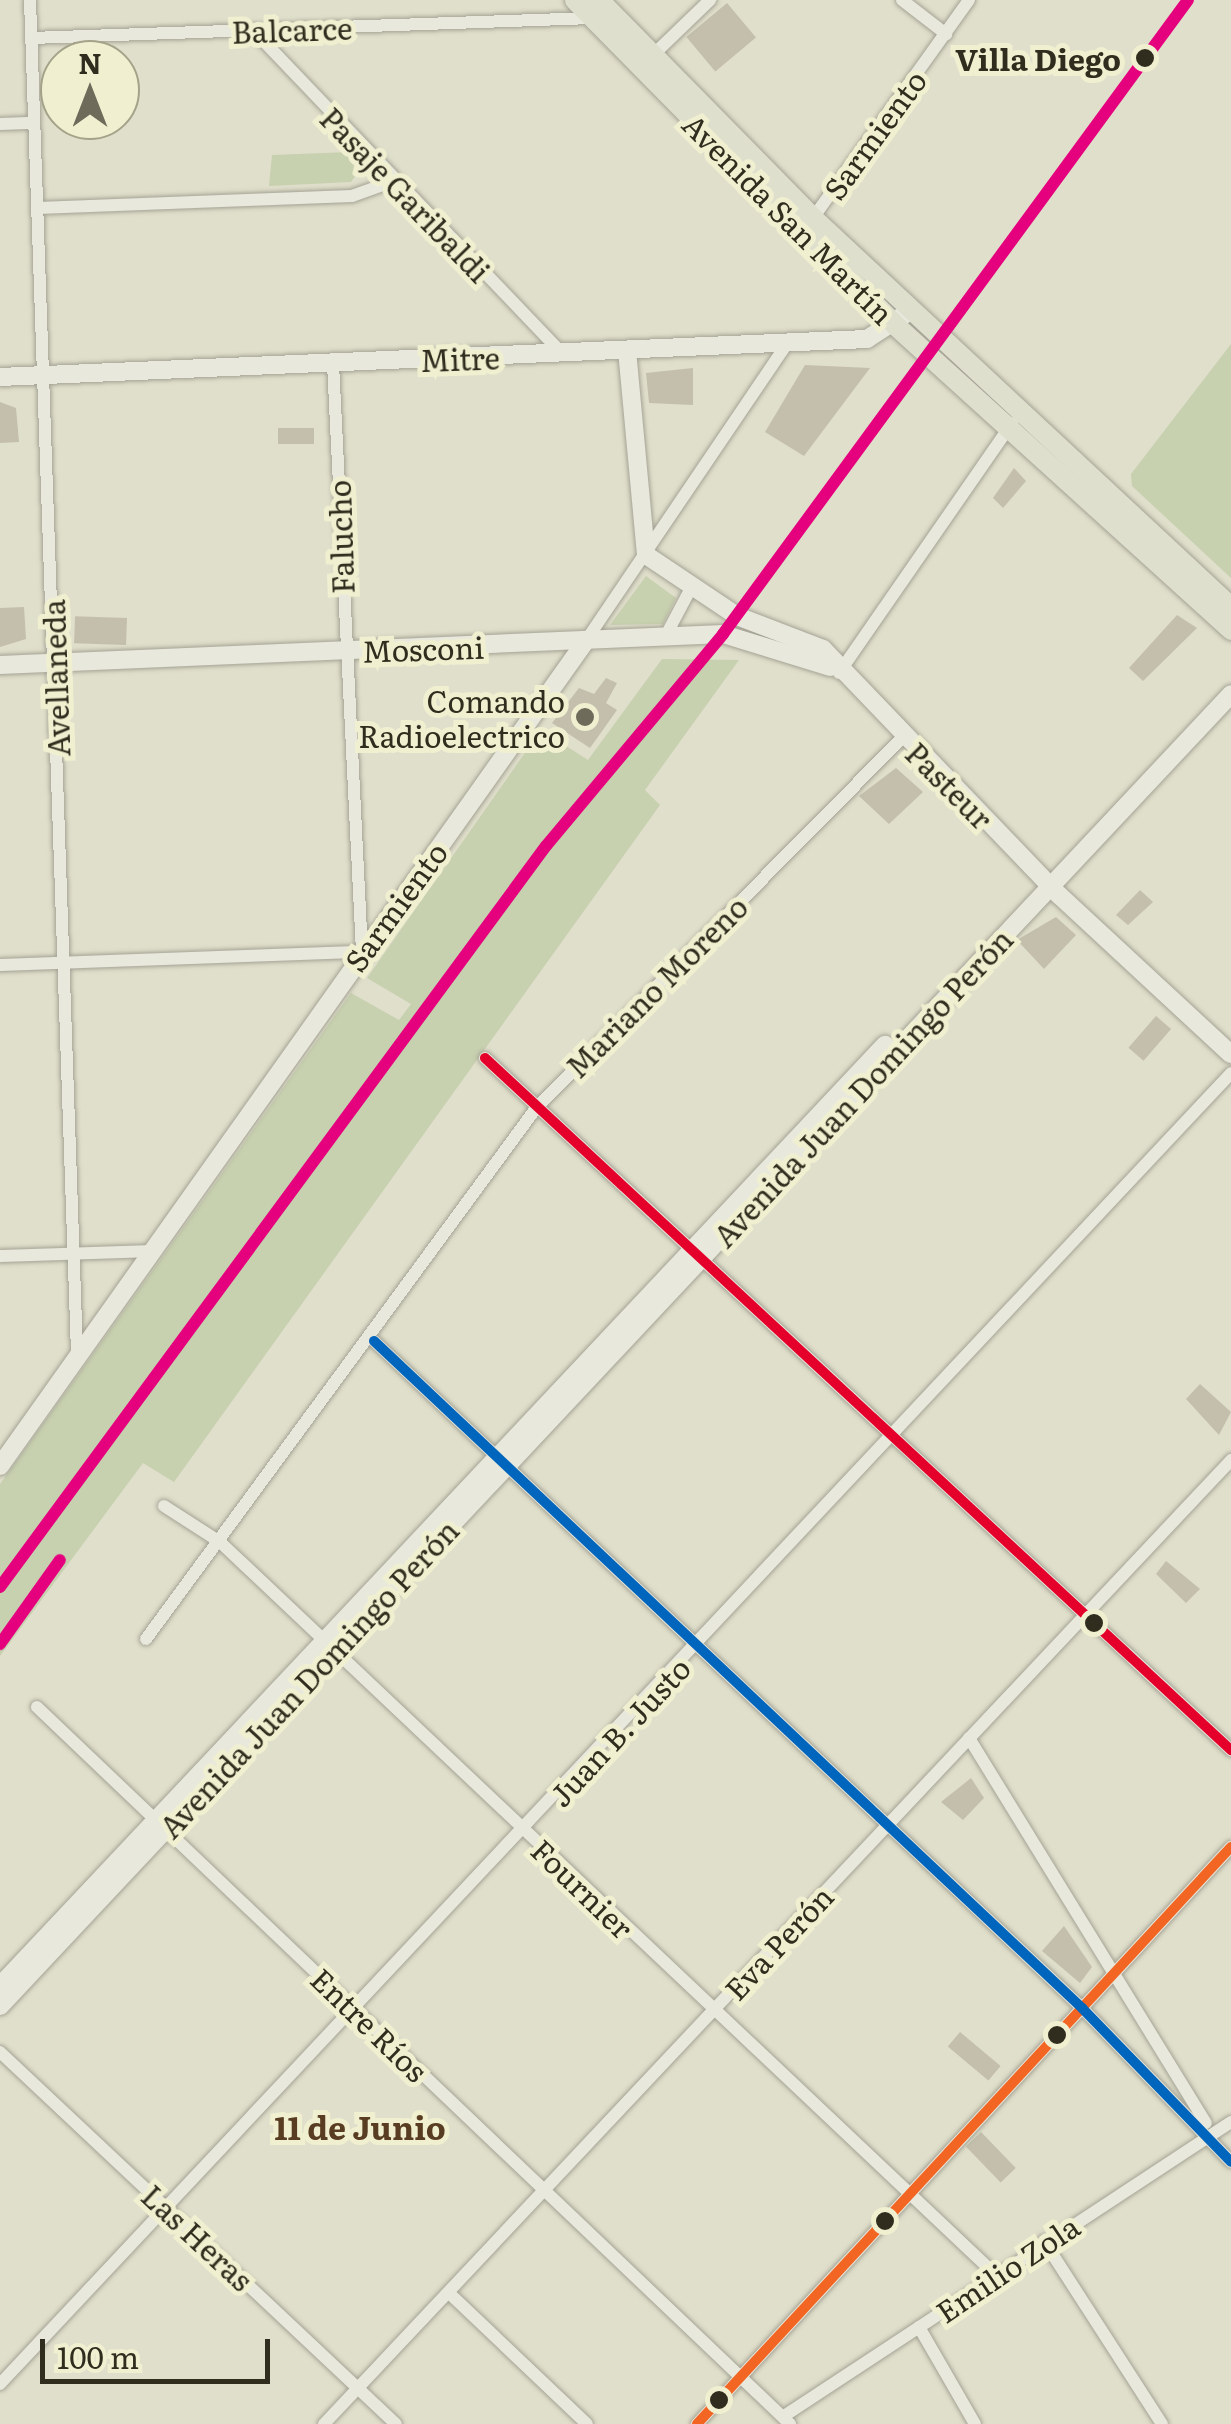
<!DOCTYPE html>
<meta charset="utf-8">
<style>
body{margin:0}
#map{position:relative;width:1231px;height:2424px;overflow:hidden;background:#e0dfcb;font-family:Literata,serif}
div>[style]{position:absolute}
.green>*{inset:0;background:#c7d0af}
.building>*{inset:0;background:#c3bfac;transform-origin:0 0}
.roads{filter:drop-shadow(0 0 2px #a5a395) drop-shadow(0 0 2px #a5a395)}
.street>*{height:12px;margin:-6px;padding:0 6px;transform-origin:6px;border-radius:6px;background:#e8e8dc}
.secondary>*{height:18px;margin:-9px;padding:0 9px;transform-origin:9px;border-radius:9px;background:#e8e8dc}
.primary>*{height:20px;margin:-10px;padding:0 10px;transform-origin:10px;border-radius:10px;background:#dfdfce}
.bus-1>*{height:10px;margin:-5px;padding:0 5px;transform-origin:5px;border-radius:5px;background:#f26522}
.bus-2>*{height:10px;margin:-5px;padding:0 5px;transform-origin:5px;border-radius:5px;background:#e4002b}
.bus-3>*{height:10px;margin:-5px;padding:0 5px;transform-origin:5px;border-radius:5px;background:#0065bd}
.rail-1>*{height:12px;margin:-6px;padding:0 6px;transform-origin:6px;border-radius:6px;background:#e5007d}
.dots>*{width:28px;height:28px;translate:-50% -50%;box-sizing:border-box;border:5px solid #f0f0d1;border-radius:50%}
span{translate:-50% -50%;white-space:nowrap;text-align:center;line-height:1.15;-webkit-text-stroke:10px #f0f0d1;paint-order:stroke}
.street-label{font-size:30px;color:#312d1e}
.stop-label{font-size:30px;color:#312d1e;font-weight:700}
.right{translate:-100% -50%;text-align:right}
.poi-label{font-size:30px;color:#312d1e}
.neighbourhood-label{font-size:32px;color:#593d23;font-weight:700}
.north{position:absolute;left:40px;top:40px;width:100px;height:100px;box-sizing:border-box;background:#f0f0d1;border:2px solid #a4a289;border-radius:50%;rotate:0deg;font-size:28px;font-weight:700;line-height:40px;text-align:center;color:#312d1e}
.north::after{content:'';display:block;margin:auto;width:35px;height:45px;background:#6e6b5b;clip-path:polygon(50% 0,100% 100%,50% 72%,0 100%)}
.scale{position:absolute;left:40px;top:2339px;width:230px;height:45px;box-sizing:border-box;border:5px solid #312d1e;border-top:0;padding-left:12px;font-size:30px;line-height:35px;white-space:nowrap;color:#312d1e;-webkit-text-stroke:8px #f0f0d1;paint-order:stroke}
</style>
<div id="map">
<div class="green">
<div style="clip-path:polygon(351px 152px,362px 167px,351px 182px,269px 186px,272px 155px)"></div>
<div style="clip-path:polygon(1231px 344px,1231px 578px,1132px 486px,1131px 474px)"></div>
<div style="clip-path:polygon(646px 576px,676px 598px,663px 624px,610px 625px)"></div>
<div style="clip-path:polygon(662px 659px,739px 660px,645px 790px,660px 805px,174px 1482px,143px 1463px,0 1656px,0 1484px,351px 993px,399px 1020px,411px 1004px,367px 978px,541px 730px,588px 760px)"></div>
</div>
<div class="building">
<div style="left:727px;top:3px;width:45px;height:53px;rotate:50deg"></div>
<div style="clip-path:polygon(805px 365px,870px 368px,804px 456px,765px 432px)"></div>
<div style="clip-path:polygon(693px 368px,693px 405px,649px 403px,646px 373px)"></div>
<div style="clip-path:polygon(0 402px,16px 408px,19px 442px,0 443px)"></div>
<div style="left:314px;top:428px;width:16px;height:36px;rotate:90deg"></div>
<div style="clip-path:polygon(1014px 468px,1026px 481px,1003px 508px,993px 498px)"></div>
<div style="clip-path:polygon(24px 607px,26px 639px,0 647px,0 608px)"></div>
<div style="clip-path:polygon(1177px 615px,1197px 628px,1143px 681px,1129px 668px)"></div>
<div style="left:127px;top:618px;width:27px;height:52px;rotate:92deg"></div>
<div style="clip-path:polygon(606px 678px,617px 683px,606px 703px,617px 710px,590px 748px,552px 723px,579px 688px,594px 694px)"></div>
<div style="clip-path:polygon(896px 768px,923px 792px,889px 824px,859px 796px)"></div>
<div style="clip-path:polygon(1140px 890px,1153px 902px,1128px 925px,1116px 915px)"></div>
<div style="clip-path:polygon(1056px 917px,1076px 935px,1044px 969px,1017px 940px)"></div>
<div style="left:1156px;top:1016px;width:20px;height:42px;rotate:41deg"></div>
<div style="clip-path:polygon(1200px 1384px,1231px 1412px,1219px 1435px,1186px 1399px)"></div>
<div style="clip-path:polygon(1166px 1561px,1200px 1589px,1186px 1603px,1156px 1574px)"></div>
<div style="clip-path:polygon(971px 1778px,984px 1798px,963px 1820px,941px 1802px)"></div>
<div style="clip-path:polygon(1064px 1926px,1092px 1967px,1080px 1983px,1042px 1951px)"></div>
<div style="left:960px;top:2032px;width:53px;height:19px;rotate:40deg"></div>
<div style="left:981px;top:2132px;width:50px;height:21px;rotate:46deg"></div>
</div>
<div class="roads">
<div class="street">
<div style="left:30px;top:0;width:1357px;rotate:88.01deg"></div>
<div style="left:902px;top:0;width:56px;rotate:37.7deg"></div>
<div style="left:253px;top:30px;width:447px;rotate:46.3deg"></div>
<div style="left:31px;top:38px;width:562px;rotate:-2.04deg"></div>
<div style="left:652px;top:56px;width:81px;rotate:-44deg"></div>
<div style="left:0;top:124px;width:34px;rotate:-2deg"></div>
<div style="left:38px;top:208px;width:314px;rotate:-2.2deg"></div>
<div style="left:352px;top:196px;width:41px;rotate:-19.7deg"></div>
<div style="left:813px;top:218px;width:268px;rotate:-54.4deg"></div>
<div style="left:664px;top:639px;width:58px;rotate:-62.1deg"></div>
<div style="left:585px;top:642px;width:360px;rotate:-55.9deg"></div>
<div style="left:839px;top:673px;width:304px;rotate:-55.3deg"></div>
<div style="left:0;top:965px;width:362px;rotate:-2.1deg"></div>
<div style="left:362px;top:952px;width:590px;rotate:-92.82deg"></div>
<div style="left:485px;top:1058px;width:1018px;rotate:42.85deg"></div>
<div style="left:0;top:1256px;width:154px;rotate:-1.9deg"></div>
<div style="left:374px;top:1341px;width:973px;rotate:43.29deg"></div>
<div style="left:1082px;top:2008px;width:214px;rotate:45.9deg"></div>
<div style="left:164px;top:1506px;width:67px;rotate:32.7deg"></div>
<div style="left:220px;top:1542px;width:1069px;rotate:43.37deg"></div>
<div style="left:146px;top:1639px;width:660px;rotate:-53.69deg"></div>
<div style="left:537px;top:1107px;width:519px;rotate:-45.31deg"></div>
<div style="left:37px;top:1707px;width:1040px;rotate:43.6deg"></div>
<div style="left:969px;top:1738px;width:452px;rotate:58.4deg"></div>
<div style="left:0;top:2052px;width:543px;rotate:43.21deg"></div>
<div style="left:1044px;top:2241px;width:218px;rotate:57.2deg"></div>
<div style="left:449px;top:2293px;width:190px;rotate:43.5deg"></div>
<div style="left:919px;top:2327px;width:112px;rotate:60deg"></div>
<div style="left:0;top:2384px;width:1798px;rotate:-46.8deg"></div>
<div style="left:784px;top:2416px;width:535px;rotate:-33.33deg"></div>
<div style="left:324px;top:2424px;width:1324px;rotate:-46.74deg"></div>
<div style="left:697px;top:2424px;width:786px;rotate:-47.22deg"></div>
</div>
<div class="secondary">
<div style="left:627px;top:350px;width:206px;rotate:84.7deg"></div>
<div style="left:646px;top:555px;width:110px;rotate:33.8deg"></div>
<div style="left:737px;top:616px;width:92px;rotate:21deg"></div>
<div style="left:823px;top:649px;width:341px;rotate:46.2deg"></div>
<div style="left:1059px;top:895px;width:234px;rotate:42.8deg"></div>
<div style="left:0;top:377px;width:868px;rotate:-2.51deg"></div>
<div style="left:867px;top:339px;width:51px;rotate:-33.1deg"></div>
<div style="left:0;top:665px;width:724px;rotate:-2.46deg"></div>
<div style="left:723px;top:634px;width:112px;rotate:17.1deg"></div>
<div style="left:0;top:1466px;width:1011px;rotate:-54.63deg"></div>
<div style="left:0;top:1986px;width:1292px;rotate:-46.76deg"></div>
<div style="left:0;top:2006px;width:1799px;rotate:-46.82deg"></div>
</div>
<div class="primary">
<div style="left:575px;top:0;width:456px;rotate:45.4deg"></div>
<div style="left:895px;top:325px;width:454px;rotate:42.2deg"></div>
<div style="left:599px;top:0;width:305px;rotate:45.5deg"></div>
<div style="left:813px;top:218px;width:571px;rotate:42.94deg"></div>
</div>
</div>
<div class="bus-1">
<div style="left:697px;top:2424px;width:786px;rotate:-47.22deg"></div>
</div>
<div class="bus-2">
<div style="left:485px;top:1058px;width:1018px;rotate:42.85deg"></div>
</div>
<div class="bus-3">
<div style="left:374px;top:1341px;width:973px;rotate:43.29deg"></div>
<div style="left:1082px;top:2008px;width:214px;rotate:45.9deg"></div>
</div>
<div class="rail-1">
<div style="left:0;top:1587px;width:920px;rotate:-53.62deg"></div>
<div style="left:546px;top:846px;width:276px;rotate:-50.1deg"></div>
<div style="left:723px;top:634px;width:786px;rotate:-53.74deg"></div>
<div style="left:0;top:1644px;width:103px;rotate:-54.5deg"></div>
</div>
<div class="dots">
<div style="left:1145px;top:58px;background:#312d1e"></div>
<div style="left:585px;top:717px;background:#6e6b5b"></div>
<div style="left:1094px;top:1623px;background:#312d1e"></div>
<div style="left:1057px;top:2035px;background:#312d1e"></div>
<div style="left:885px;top:2221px;background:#312d1e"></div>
<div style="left:719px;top:2400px;background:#312d1e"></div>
</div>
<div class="street-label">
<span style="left:292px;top:29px;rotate:-2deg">Balcarce</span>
<span style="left:874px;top:134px;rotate:-54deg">Sarmiento</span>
<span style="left:406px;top:194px;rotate:46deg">Pasaje Garibaldi</span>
<span style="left:789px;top:218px;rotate:45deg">Avenida San Martín</span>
<span style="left:460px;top:358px;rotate:-2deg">Mitre</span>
<span style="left:340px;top:537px;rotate:-92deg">Falucho</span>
<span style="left:423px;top:648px;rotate:-2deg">Mosconi</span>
<span style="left:55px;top:678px;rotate:-92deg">Avellaneda</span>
<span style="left:950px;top:785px;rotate:45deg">Pasteur</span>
<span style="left:395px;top:906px;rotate:-54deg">Sarmiento</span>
<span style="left:656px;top:986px;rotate:-45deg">Mariano Moreno</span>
<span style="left:862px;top:1087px;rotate:-47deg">Avenida Juan Domingo Perón</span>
<span style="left:308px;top:1678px;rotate:-47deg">Avenida Juan Domingo Perón</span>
<span style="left:619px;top:1731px;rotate:-47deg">Juan B. Justo</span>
<span style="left:583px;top:1888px;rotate:44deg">Fournier</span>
<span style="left:778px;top:1942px;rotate:-47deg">Eva Perón</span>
<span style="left:370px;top:2024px;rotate:44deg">Entre Ríos</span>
<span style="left:198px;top:2237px;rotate:43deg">Las Heras</span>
<span style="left:1007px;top:2268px;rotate:-34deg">Emilio Zola</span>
</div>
<div class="stop-label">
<span class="right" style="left:1121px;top:58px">Villa Diego</span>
</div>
<div class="poi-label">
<span class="right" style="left:565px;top:717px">Comando<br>Radioelectrico</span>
</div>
<div class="neighbourhood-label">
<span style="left:360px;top:2126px">11 de Junio</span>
</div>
<div class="north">N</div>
<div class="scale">100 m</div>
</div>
